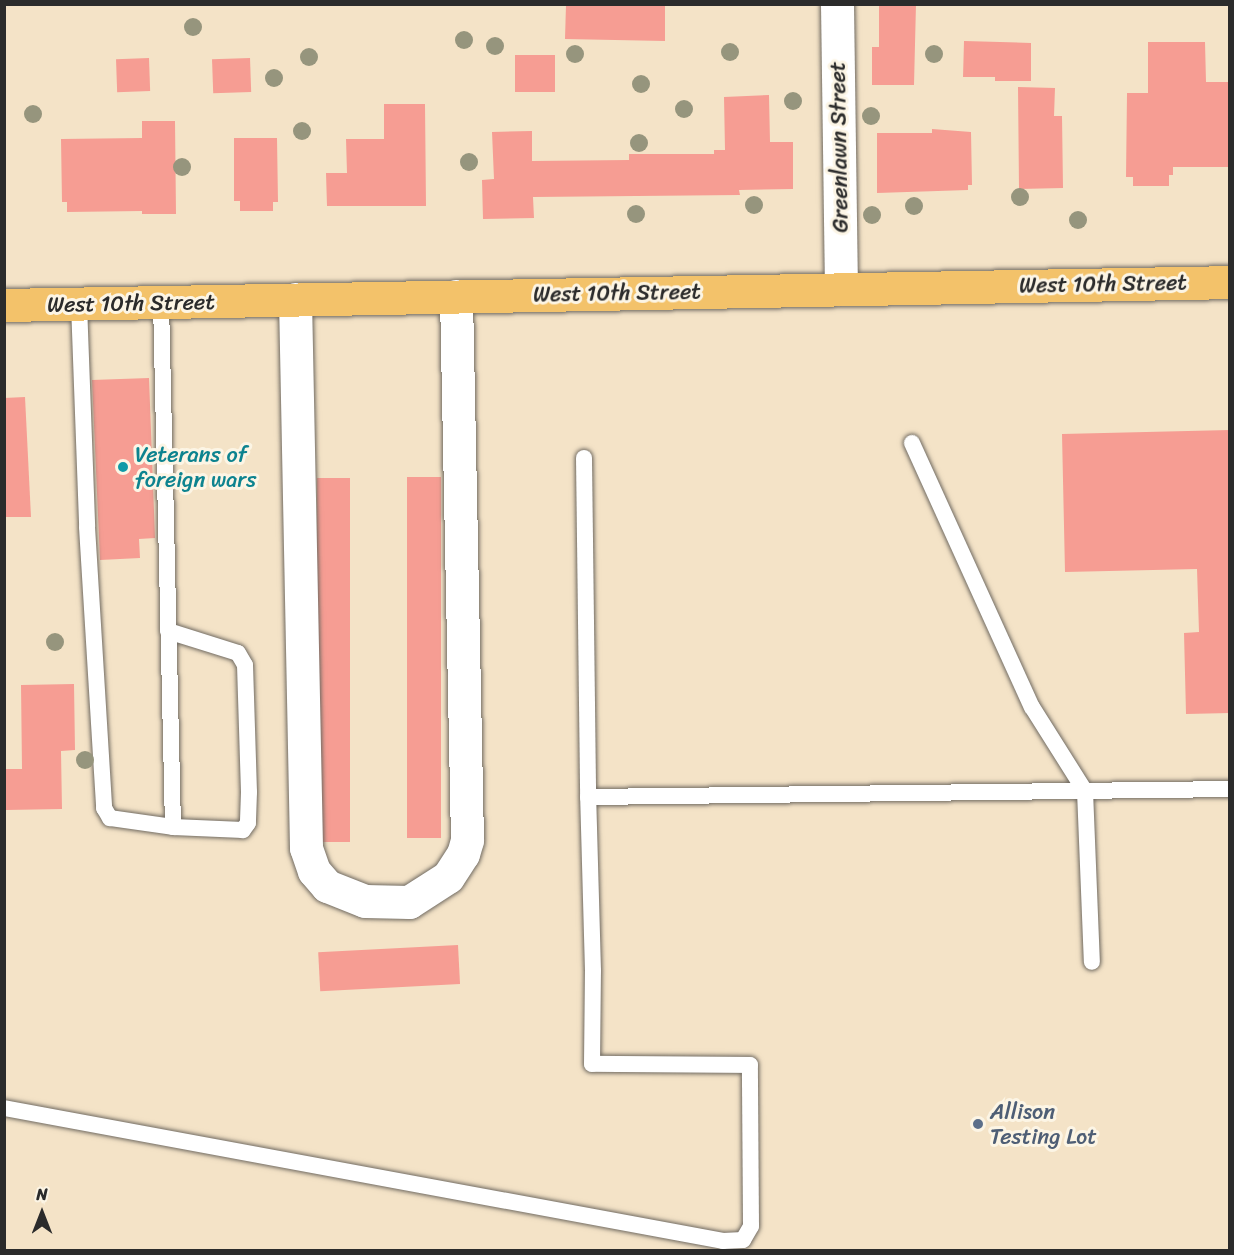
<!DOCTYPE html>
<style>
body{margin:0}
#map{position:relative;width:1234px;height:1255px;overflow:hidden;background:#f4e3c7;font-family:Sriracha,sans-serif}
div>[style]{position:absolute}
.building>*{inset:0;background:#f69d93;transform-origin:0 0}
.roads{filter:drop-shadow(0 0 2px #716b62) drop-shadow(0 0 2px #716b62)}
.lane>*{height:16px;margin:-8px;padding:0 8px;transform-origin:8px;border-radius:8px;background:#fff}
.street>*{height:33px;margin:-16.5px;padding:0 16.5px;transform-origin:16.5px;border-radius:16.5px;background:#fff}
.primary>*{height:33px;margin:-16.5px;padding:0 16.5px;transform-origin:16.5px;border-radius:16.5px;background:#f3c26a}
.trees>*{width:18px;height:18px;margin:-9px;border-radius:50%;background:#96957d}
.dots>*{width:16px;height:16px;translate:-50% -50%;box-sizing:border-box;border:3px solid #fcf5e5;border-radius:50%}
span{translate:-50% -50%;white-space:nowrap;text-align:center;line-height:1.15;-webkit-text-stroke:6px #fcf5e5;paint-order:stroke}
.street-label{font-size:22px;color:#2b2b2b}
.culture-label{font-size:22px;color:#0d838f}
.left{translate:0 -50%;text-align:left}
.service-label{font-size:22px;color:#4e5e75}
.frame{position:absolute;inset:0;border:6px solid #2b2b2b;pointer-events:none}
.north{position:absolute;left:12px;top:1183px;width:60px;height:60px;-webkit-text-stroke:4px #fcf5e5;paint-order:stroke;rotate:0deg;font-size:16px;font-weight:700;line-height:24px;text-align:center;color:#2b2b2b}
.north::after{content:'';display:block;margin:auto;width:21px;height:27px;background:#2b2b2b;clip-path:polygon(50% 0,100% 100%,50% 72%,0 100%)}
</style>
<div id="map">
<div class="building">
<div style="clip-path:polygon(625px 4px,665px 4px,665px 41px,565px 39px,566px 5px)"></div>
<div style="clip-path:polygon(879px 4px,916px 4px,914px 85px,872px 85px,872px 47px,879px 47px)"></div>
<div style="clip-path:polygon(964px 41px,1031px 43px,1031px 81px,995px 81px,995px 77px,963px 77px)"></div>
<div style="clip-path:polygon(1148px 42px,1205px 42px,1206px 82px,1230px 82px,1230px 167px,1173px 167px,1173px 175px,1169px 175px,1169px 186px,1133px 186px,1133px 177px,1126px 177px,1127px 93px,1148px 93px)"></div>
<div style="left:515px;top:55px;width:40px;height:37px"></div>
<div style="left:149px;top:58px;width:33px;height:33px;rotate:88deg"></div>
<div style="left:250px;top:58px;width:34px;height:38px;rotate:88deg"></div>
<div style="clip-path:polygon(1018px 87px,1055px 88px,1054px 116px,1062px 116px,1063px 188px,1019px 189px)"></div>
<div style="clip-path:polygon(769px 95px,770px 142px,793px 142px,793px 189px,739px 190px,740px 195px,533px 197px,534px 218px,483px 219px,482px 180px,494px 179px,492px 132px,532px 131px,532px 161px,629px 160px,629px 154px,714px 154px,714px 150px,725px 150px,724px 97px)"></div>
<div style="clip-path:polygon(384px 104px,425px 104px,426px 206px,327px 206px,326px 173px,347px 173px,346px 139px,384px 139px)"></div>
<div style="clip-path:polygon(142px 121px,175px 121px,176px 214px,142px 214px,142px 211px,67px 212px,67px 202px,62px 202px,61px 139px,142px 138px)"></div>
<div style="clip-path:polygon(932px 129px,971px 132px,972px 185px,968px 185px,968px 190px,877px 193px,877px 133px,932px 133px)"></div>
<div style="clip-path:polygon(234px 138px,277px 138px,278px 202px,273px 202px,273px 211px,240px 211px,240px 201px,234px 201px)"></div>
<div style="clip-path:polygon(149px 378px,155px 538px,139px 539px,140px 558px,100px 560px,92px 380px)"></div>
<div style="clip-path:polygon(25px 397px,31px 517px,4px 517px,4px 398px)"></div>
<div style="clip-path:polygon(1230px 430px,1230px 713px,1186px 714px,1184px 633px,1199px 632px,1197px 569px,1065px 572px,1062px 434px)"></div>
<div style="left:407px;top:477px;width:34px;height:361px"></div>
<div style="left:317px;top:478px;width:33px;height:364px"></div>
<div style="clip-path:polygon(74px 684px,75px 750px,61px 751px,62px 809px,6px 810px,5px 769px,22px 769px,21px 685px)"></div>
<div style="left:458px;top:945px;width:39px;height:140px;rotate:87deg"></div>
</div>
<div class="roads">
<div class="lane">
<div style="left:79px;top:304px;width:223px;rotate:87.9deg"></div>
<div style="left:87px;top:527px;width:282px;rotate:86.5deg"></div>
<div style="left:104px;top:808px;width:12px;rotate:59deg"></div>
<div style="left:110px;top:818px;width:64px;rotate:8.1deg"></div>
<div style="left:173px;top:827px;width:525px;rotate:-91.31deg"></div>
<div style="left:912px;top:443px;width:290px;rotate:65.6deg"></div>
<div style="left:1032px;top:707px;width:99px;rotate:57.8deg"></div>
<div style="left:1085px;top:791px;width:171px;rotate:87.7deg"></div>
<div style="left:584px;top:458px;width:339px;rotate:89.3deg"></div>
<div style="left:168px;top:631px;width:73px;rotate:17.4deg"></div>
<div style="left:238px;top:653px;width:14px;rotate:60deg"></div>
<div style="left:245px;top:665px;width:127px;rotate:88.2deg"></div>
<div style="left:249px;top:792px;width:31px;rotate:92deg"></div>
<div style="left:248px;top:823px;width:9px;rotate:126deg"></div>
<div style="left:243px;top:830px;width:70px;rotate:-177.5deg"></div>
<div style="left:4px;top:1108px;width:731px;rotate:10.48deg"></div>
<div style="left:723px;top:1241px;width:20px;rotate:-3deg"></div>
<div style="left:743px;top:1240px;width:16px;rotate:-60deg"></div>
<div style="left:751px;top:1226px;width:161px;rotate:-90.4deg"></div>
<div style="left:750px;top:1065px;width:158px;rotate:-179.6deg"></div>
<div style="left:592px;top:1064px;width:93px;rotate:-89.4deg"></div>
<div style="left:593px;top:971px;width:174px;rotate:-91.6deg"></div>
<div style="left:588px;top:797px;width:642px;rotate:-0.71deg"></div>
</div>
<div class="street">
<div style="left:837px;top:4px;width:285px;rotate:89.2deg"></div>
<div style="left:295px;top:299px;width:549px;rotate:88.85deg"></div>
<div style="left:306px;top:848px;width:24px;rotate:71deg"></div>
<div style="left:314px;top:871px;width:20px;rotate:49deg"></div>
<div style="left:327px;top:886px;width:41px;rotate:21.5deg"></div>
<div style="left:365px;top:901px;width:44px;rotate:1.3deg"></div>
<div style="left:409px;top:902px;width:46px;rotate:-32.7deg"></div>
<div style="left:448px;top:877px;width:27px;rotate:-57deg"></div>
<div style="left:463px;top:854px;width:15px;rotate:-74deg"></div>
<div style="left:467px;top:840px;width:544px;rotate:-91.16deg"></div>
</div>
<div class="primary">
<div style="left:4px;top:305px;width:1226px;rotate:-1.07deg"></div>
</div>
</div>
<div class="trees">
<div style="left:193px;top:27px"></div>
<div style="left:464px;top:40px"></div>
<div style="left:495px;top:46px"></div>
<div style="left:730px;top:52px"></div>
<div style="left:575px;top:54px"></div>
<div style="left:934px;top:54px"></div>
<div style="left:309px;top:57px"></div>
<div style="left:274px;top:78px"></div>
<div style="left:641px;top:84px"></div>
<div style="left:793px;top:101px"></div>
<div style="left:684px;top:109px"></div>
<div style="left:33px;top:114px"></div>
<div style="left:871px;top:116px"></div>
<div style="left:302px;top:131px"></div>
<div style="left:639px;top:143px"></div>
<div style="left:469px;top:162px"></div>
<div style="left:182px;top:167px"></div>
<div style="left:1020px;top:197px"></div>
<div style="left:754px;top:205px"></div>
<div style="left:914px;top:206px"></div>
<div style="left:636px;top:214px"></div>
<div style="left:872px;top:215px"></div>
<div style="left:1078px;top:220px"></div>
<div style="left:55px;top:642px"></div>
<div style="left:85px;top:760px"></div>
</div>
<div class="dots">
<div style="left:123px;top:467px;background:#0f9aa8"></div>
<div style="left:978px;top:1124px;background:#5c6f8a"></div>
</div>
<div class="street-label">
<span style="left:839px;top:147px;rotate:-91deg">Greenlawn Street</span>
<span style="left:1103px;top:284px;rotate:-1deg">West 10th Street</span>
<span style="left:617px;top:293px;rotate:-1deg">West 10th Street</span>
<span style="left:131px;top:303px;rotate:-1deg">West 10th Street</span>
</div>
<div class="culture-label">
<span class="left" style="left:135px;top:467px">Veterans of<br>foreign wars</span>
</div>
<div class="service-label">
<span class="left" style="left:990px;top:1124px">Allison<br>Testing Lot</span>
</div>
<div class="frame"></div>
<div class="north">N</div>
</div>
